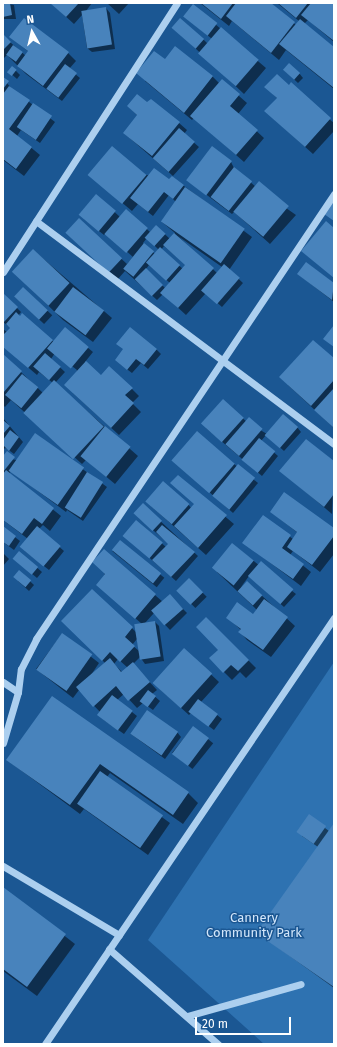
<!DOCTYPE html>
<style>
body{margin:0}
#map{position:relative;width:337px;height:1047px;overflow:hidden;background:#1b5793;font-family:"Fira Sans",sans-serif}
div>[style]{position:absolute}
.green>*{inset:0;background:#2e72b1}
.shadow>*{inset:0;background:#0007;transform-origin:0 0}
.building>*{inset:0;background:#4883bc;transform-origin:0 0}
.minor>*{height:7px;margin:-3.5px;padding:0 3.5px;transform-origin:3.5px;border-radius:3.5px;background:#accfef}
span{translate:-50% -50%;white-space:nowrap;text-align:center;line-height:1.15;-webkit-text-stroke:3px #1b5793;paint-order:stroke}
.park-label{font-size:13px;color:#d3e7fb}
.frame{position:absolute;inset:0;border:4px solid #fff;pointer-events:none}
.north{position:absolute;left:12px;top:12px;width:40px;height:40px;-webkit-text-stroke:3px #1b5793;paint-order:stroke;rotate:352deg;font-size:11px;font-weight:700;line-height:16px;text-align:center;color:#fff}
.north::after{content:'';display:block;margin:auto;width:14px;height:18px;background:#fff;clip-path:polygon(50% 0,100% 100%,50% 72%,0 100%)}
.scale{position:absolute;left:195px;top:1017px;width:96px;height:18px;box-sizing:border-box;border:2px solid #fff;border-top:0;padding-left:5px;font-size:12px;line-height:14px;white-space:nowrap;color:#fff;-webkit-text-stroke:3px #1b5793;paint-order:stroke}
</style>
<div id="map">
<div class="green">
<div style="clip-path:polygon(334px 662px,334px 1044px,264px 1044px,148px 940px)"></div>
</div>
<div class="shadow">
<div style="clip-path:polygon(3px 3px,14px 5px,16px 19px,3px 19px)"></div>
<div style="clip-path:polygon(51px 3px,92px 3px,86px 11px,106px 8px,110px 13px,115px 49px,92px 52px,87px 48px,82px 15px,74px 24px)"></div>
<div style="clip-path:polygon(107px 3px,129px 3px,119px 14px)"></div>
<div style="clip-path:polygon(200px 3px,269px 3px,296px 25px,299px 21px,277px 3px,334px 3px,334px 42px,308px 20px,304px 24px,334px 48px,334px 89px,286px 50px,279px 60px,232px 21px,229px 26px)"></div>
<div style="clip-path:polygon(193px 5px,266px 68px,244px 94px,178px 32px,203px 39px,208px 44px,212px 39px,189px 20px)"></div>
<div style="clip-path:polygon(3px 36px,26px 56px,29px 52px,10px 37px,68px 53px,76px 61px,69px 69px,80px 78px,62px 101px,26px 74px,7px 55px,3px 59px)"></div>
<div style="clip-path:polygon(165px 61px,212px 76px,220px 84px,222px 81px,247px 103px,238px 114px,264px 138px,244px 162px,194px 118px,192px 120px,145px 81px)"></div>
<div style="clip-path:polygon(284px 70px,299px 73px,303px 78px,298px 83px)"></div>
<div style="clip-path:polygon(8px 71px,16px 71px,20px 75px,17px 79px)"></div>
<div style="clip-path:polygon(3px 78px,11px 88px,55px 122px,40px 143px,21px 130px,17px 136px,40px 155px,24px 176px,3px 160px)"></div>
<div style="clip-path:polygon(289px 86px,334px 123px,334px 131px,313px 154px,274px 119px,278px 99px,266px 87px)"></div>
<div style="clip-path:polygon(evenodd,148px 104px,179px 123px,187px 130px,184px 134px,199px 147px,172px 177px,252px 237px,229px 270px,243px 283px,222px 307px,206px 293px,186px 315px,163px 294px,157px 300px,125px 271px,118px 279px,74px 240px,79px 220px,127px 264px,133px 257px,106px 233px,104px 235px,84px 219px,96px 195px,120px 217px,126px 210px,150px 232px,156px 226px,170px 239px,175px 233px,162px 222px,176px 202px,169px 195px,153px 216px,138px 204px,132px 211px,90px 176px,147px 175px,170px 181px,173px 176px,124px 133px,138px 116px,128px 106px,148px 104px,178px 236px,222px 267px,217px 273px,178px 236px,148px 104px,147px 238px,159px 250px,155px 254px,143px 243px,147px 238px,148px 104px,164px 246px,186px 265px,183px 269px,161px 250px,164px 246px,148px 104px,149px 265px,170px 283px,165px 288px,146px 269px,149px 265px)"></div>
<div style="clip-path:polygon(231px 162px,234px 168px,256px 187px,296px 215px,270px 244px,234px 212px,232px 214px,187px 180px)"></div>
<div style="clip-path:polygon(33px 250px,112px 318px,93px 342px,63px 320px,21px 279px)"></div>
<div style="clip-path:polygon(306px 264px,334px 284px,334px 302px,298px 274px)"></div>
<div style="left:23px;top:288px;width:40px;height:12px;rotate:43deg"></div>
<div style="clip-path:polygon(3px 294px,21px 312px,18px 316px,20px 317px,22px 314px,54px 342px,65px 329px,93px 352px,85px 362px,101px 376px,132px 389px,139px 396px,132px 403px,141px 412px,119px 435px,73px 393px,77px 370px,55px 353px,51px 359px,65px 372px,55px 383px,138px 456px,115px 484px,86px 460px,82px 464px,11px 400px,5px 407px,3px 405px,3px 355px,43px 393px,53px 383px,39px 372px,37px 375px,3px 346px,3px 329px,7px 332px,11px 328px,3px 322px)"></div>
<div style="clip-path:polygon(156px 349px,161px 354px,148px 369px,141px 363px,132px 373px,120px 364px)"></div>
<div style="clip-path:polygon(334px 360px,334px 428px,288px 385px)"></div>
<div style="clip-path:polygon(223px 401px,247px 422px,267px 434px,297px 427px,301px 432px,284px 451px,266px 435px,261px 441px,278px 456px,262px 476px,206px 428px)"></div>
<div style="clip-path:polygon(3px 418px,23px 442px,14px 454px,6px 448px,3px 449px)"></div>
<div style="clip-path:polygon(35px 434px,107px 487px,83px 521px,67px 510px,66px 512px,11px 471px,9px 474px,61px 516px,50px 531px,43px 525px,39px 529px,64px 551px,49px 570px,25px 551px,28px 539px,3px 520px,3px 458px,17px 460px)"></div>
<div style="clip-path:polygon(334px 462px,332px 514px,281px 471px)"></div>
<div style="clip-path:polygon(234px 464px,258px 483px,233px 513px,181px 467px)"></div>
<div style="clip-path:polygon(178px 477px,234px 524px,206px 555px,151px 506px,188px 504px,191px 508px,195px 504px)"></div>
<div style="clip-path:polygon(143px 505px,198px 556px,176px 581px,128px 539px,136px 521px,166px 547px,169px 544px,139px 518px)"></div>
<div style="clip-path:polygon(271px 512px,334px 530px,334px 554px,320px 572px,293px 551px,290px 555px,311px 572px,301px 586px,244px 543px,263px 517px,293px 539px,298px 533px)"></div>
<div style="clip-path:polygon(3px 528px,20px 541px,14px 550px,3px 542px)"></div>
<div style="left:120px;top:542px;width:57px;height:12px;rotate:39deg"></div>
<div style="clip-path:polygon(232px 544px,296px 594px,284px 607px,249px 576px,241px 587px,247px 582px,295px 626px,271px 657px,247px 640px,240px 632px,241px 630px,227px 617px,253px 615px,257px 610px,217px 572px)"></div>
<div style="clip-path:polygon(evenodd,104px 551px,163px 602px,170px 596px,187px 613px,170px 630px,154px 613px,145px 623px,155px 622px,159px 626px,164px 661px,145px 664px,140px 657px,133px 664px,157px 690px,152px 694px,160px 701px,153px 710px,143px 703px,137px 708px,124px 694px,117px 700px,137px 716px,124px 734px,104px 720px,101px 713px,79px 690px,73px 698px,36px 669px,62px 634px,99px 663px,91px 675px,105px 663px,63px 621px,92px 590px,136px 632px,142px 624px,105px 592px,104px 551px,137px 639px,139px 651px,132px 645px,137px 639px,104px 551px,118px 659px,128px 668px,122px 672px,114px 664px,118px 659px)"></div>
<div style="clip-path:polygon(19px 552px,42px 572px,37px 578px,18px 562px)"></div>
<div style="clip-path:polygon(3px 553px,9px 559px,3px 566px)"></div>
<div style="clip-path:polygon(19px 571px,34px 585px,29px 591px,18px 581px)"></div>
<div style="left:189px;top:579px;width:25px;height:16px;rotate:45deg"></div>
<div style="clip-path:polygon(206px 618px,256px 668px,246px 678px,240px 672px,232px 680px,210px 658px,219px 650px)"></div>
<div style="clip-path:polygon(184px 649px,219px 682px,201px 702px,222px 719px,214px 730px,191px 713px,189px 715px,161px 690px)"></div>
<div style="clip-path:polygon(52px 698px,188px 793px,198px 803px,183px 824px,110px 773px,107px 777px,170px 823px,148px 855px,84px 809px,80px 814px,7px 760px)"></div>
<div style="left:193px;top:727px;width:26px;height:33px;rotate:39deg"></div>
<div style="clip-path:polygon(177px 732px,181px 737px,165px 759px,131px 734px)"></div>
<div style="clip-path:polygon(309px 816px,329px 831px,334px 824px,334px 988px,258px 933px,318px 847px,302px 836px)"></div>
<div style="clip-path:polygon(3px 888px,75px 944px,37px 996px,3px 971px)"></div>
</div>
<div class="building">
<div style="clip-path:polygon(3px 3px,10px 3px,12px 15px,3px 17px)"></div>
<div style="clip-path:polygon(50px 3px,79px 3px,66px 17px)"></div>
<div style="clip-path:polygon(201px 3px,233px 3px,221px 19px)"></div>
<div style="clip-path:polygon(236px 3px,271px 3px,295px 22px,271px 53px,226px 16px)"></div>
<div style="clip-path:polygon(278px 3px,308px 3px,296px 18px)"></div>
<div style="clip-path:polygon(311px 3px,334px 3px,334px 41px,301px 15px)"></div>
<div style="left:193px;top:4px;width:31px;height:16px;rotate:38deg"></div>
<div style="left:106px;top:7px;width:38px;height:25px;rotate:81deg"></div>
<div style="clip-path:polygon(24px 18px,69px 52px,43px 86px,17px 66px,28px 51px,9px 37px)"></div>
<div style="left:180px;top:18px;width:32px;height:13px;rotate:41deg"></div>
<div style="clip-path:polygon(300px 19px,334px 47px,334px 88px,279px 44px)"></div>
<div style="left:221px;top:27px;width:50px;height:35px;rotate:41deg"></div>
<div style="clip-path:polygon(3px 34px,11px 42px,3px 50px)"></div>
<div style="left:13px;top:45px;width:12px;height:12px;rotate:35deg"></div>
<div style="clip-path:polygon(175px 46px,213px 76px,184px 113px,136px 73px,154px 51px,165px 59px)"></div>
<div style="left:289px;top:63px;width:15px;height:9px;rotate:42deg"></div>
<div style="left:65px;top:64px;width:15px;height:31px;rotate:37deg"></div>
<div style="left:12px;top:66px;width:6px;height:8px;rotate:39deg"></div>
<div style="clip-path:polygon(277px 74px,289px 85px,291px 82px,331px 118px,305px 147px,264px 111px,277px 98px,264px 87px)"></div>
<div style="clip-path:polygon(3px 77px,9px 81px,3px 89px)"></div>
<div style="clip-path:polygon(222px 79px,240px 94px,230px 106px,258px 130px,236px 155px,190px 116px)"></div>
<div style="clip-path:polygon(9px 86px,30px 100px,9px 129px,32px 147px,16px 169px,3px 159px,3px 94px)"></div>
<div style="clip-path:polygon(137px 94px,147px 102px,151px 99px,180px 122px,152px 156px,123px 133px,137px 115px,127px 106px)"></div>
<div style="left:33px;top:103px;width:23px;height:29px;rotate:34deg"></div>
<div style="left:179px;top:128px;width:21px;height:40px;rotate:41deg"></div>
<div style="left:112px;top:146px;width:45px;height:38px;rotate:40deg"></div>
<div style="left:212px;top:146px;width:25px;height:43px;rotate:37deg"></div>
<div style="left:234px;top:167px;width:23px;height:38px;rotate:38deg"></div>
<div style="clip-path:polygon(154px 168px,169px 179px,172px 176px,184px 185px,173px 199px,164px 192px,148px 212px,130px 198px)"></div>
<div style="left:259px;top:181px;width:39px;height:40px;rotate:40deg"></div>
<div style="left:185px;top:187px;width:73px;height:42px;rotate:35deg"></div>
<div style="left:96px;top:194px;width:26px;height:27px;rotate:40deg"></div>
<div style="clip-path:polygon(334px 201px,334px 221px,324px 214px)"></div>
<div style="left:126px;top:209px;width:29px;height:33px;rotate:41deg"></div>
<div style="left:79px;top:218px;width:59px;height:20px;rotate:43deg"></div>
<div style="clip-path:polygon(326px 221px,334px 228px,334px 278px,301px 251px)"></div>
<div style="left:156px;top:225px;width:13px;height:17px;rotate:42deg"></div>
<div style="clip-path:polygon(174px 233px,214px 268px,178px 308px,160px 293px,185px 265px,163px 245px)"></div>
<div style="left:144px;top:243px;width:13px;height:33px;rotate:39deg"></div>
<div style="left:160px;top:247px;width:27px;height:21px;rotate:42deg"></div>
<div style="left:33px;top:249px;width:50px;height:31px;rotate:43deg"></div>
<div style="clip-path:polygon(306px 262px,334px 283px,332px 300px,297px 274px)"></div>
<div style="left:224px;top:264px;width:21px;height:35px;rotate:41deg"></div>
<div style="left:146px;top:268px;width:24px;height:16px;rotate:45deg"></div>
<div style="left:23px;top:287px;width:34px;height:13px;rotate:43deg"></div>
<div style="left:73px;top:287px;width:39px;height:31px;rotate:37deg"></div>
<div style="clip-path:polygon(3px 293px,18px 307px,3px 323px)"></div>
<div style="clip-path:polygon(16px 312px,20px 316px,22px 313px,53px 340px,28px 368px,3px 347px,3px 335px,10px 328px,6px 324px)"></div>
<div style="clip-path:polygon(334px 325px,334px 347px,323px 339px)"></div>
<div style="left:65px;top:327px;width:31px;height:28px;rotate:40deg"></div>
<div style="clip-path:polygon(130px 327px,157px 349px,144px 365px,136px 359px,127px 370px,115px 360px,123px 349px,116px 344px)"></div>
<div style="clip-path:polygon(313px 340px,334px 358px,334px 380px,311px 406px,279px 377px)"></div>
<div style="left:45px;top:353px;width:21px;height:18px;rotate:41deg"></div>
<div style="clip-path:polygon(3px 354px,22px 371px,3px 393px)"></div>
<div style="clip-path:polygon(86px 361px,101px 375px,109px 366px,133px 388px,125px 395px,134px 403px,111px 428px,64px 385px)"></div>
<div style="left:22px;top:374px;width:21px;height:27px;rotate:39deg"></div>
<div style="left:54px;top:380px;width:68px;height:45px;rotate:43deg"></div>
<div style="clip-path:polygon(334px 388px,334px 428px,314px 410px)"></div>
<div style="left:223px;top:399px;width:28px;height:33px;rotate:42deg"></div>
<div style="left:283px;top:414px;width:20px;height:28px;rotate:41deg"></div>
<div style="left:249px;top:417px;width:18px;height:36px;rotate:41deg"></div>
<div style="clip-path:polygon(3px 420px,10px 426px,3px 434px)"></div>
<div style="left:105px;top:426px;width:33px;height:39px;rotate:39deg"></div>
<div style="clip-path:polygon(10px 430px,19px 437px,9px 451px,3px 445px,3px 440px)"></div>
<div style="left:197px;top:431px;width:50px;height:39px;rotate:41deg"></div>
<div style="left:35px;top:433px;width:60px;height:46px;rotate:35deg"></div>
<div style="left:259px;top:438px;width:21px;height:28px;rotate:39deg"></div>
<div style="clip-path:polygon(306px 439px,334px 461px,334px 494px,324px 507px,279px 471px)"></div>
<div style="clip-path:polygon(7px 451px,15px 457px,3px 472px,3px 456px)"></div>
<div style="left:238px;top:464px;width:22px;height:41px;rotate:39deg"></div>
<div style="clip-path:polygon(6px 470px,54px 508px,42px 524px,34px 518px,22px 534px,3px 520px,3px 474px)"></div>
<div style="left:87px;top:472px;width:19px;height:42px;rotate:32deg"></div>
<div style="clip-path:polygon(178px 475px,227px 515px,198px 548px,174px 526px,194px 504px,170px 483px)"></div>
<div style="left:163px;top:481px;width:35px;height:27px;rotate:41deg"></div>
<div style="clip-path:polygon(284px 492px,334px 528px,334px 536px,312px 565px,287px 547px,297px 532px,270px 512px)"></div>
<div style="left:143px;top:503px;width:26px;height:14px;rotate:43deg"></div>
<div style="clip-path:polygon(263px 515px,291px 535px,282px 548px,304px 564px,293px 579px,242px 543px)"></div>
<div style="left:136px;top:520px;width:35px;height:21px;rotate:40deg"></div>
<div style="clip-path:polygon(162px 525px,195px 552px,171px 577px,152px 560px,168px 544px,156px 532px)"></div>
<div style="clip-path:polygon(3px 526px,16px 536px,9px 546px,3px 542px)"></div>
<div style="left:37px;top:526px;width:31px;height:27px;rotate:40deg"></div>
<div style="left:120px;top:540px;width:53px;height:13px;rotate:39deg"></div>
<div style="left:232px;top:543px;width:28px;height:32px;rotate:39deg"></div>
<div style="clip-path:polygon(104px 549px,156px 594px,135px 619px,96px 585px,105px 574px,92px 562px)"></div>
<div style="left:19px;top:551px;width:25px;height:10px;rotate:40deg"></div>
<div style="left:261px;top:561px;width:43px;height:20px;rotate:41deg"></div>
<div style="left:19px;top:570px;width:16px;height:9px;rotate:40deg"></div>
<div style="left:189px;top:578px;width:20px;height:18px;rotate:45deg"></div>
<div style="left:247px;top:581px;width:21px;height:14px;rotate:43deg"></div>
<div style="clip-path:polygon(92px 589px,133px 627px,125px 637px,135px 646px,120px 662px,110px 652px,102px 661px,61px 621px)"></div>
<div style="left:170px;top:594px;width:20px;height:25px;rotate:49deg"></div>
<div style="clip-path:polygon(264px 599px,288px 617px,263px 650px,238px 632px,241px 629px,226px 618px,237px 602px,253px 614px)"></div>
<div style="clip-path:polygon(206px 617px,249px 660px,238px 671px,231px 665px,223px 673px,209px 658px,218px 650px,196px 627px)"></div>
<div style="left:155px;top:621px;width:36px;height:21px;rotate:81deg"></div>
<div style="left:62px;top:633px;width:37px;height:45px;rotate:35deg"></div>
<div style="left:184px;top:648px;width:38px;height:47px;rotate:42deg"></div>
<div style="clip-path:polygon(110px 658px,121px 672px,133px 662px,150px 682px,128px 701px,116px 686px,93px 707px,76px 687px)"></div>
<div style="left:148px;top:690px;width:10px;height:14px;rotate:37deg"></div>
<div style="left:112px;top:695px;width:26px;height:25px;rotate:37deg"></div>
<div style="clip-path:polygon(52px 696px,189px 792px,173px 815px,100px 764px,70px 805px,6px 760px)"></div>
<div style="left:198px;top:699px;width:25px;height:16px;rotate:37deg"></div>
<div style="left:147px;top:710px;width:38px;height:29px;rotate:35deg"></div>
<div style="left:193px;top:726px;width:20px;height:35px;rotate:37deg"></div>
<div style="left:100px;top:771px;width:77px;height:40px;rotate:35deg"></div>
<div style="left:309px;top:814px;width:21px;height:22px;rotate:35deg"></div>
<div style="clip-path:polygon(334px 823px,334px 987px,256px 933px)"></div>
<div style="clip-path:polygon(3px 887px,66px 934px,27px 987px,3px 969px)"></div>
</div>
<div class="minor">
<div style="left:36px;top:221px;width:372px;rotate:36.8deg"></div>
<div style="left:3px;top:272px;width:320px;rotate:-57.1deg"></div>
<div style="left:3px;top:682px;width:18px;rotate:34deg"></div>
<div style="left:3px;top:743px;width:53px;rotate:-73.6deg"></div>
<div style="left:18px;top:692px;width:23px;rotate:-83deg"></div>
<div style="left:21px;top:669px;width:34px;rotate:-63deg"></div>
<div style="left:36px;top:639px;width:536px;rotate:-56.19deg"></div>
<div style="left:3px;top:866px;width:135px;rotate:30.7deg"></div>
<div style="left:109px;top:949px;width:145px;rotate:41.1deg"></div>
<div style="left:187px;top:1016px;width:118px;rotate:-15.7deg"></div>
<div style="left:45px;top:1044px;width:515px;rotate:-55.85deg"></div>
</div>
<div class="park-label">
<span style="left:254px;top:926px">Cannery<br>Community Park</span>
</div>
<div class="frame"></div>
<div class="north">N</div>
<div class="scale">20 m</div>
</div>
